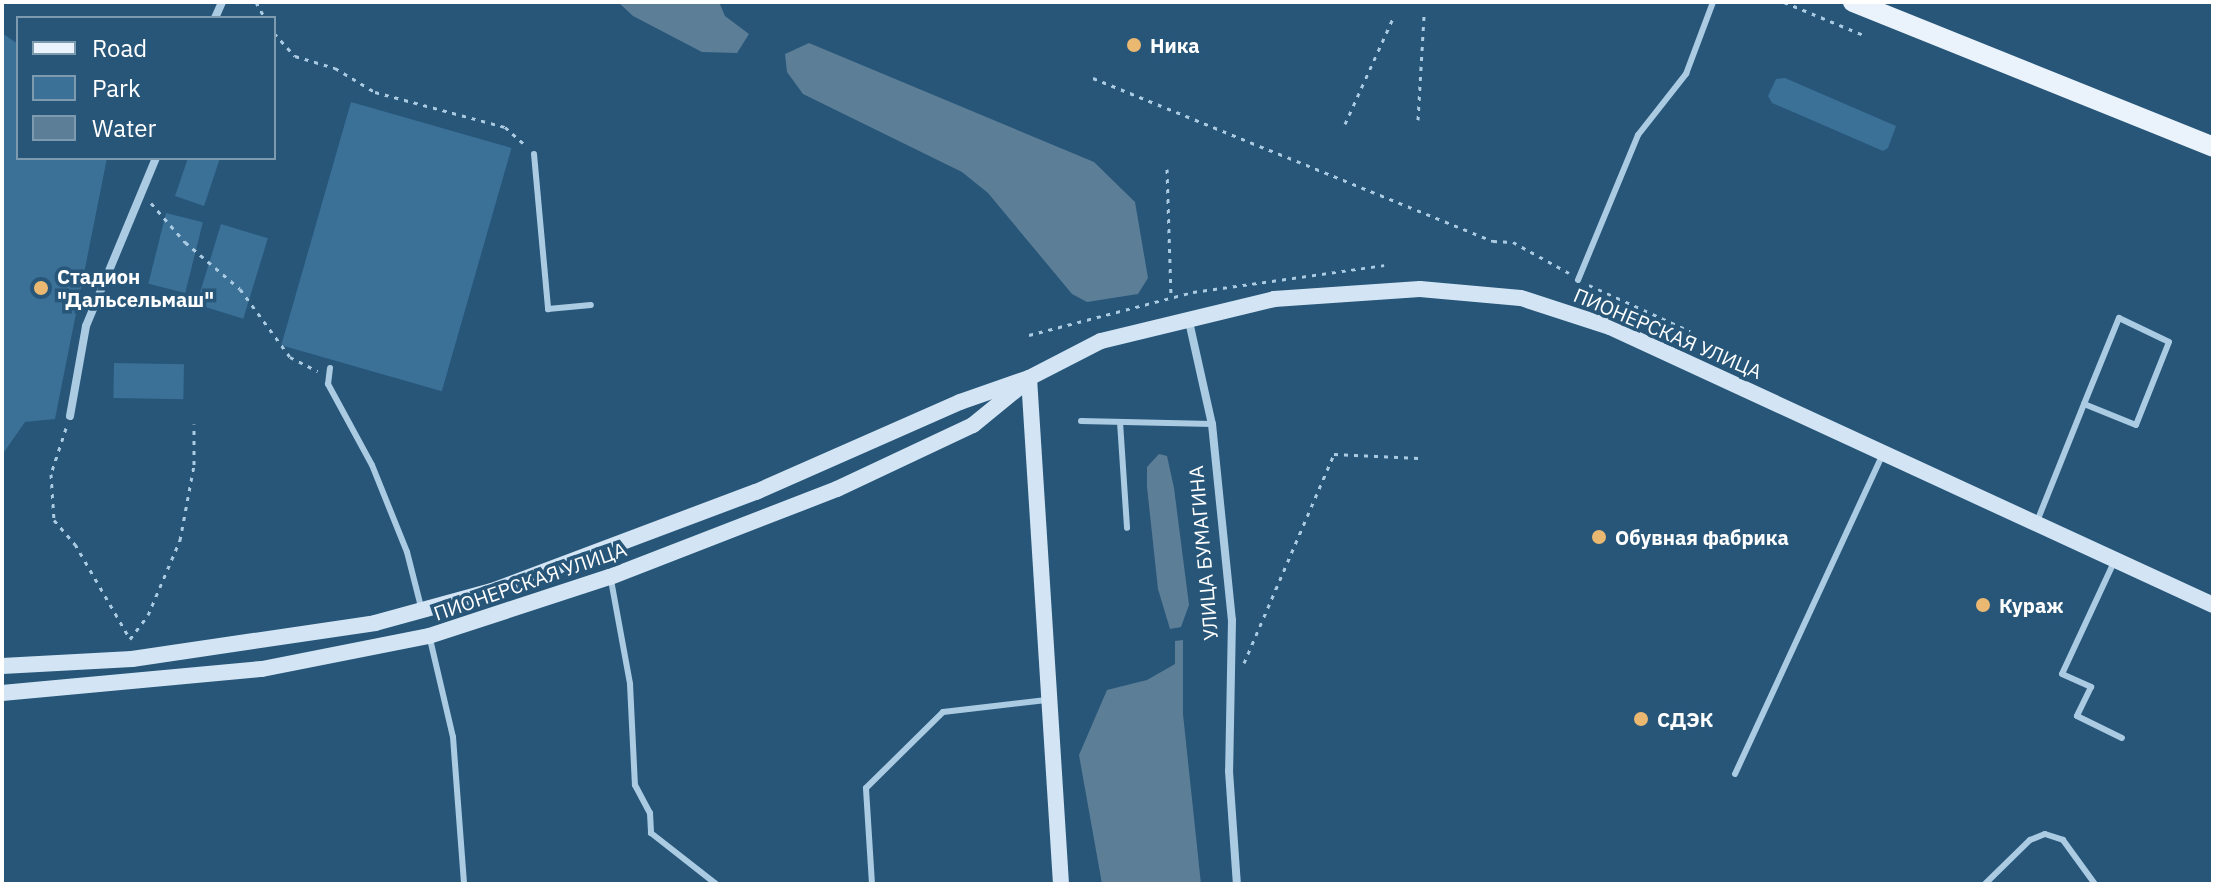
<!DOCTYPE html>
<meta charset="utf-8">
<style>
body{margin:0}
#map{position:relative;width:2215px;height:886px;overflow:hidden;background:#275679;font-family:"IBM Plex Sans",sans-serif}
div>[style]{position:absolute}
.green>*{inset:0;background:#3b7097;transform-origin:0 0}
.water>*{inset:0;background:#5d7e97}
.path>*{height:3px;margin-top:-1.5px;transform-origin:0;background:repeating-linear-gradient(90deg,#abcbe3 0 4px,transparent 0 10px)}
.service>*{height:6px;margin:-3px;padding:0 3px;transform-origin:3px;border-radius:3px;background:#abcbe3}
.minor>*{height:8px;margin:-4px;padding:0 4px;transform-origin:4px;border-radius:4px;background:#abcbe3}
.secondary>*{height:16px;margin:-8px;padding:0 8px;transform-origin:8px;border-radius:8px;background:#d3e5f4}
.primary>*{height:20px;margin:-10px;padding:0 10px;transform-origin:10px;border-radius:10px;background:#eaf3fc}
.dots>*{width:22px;height:22px;translate:-50% -50%;box-sizing:border-box;border:4px solid #275679;border-radius:50%}
span{translate:-50% -50%;white-space:nowrap;text-align:center;line-height:1.15;-webkit-text-stroke:7px #275679;paint-order:stroke}
.poi-label{font-size:20px;color:#fff;font-weight:700}
.left{translate:0 -50%;text-align:left}
.street-label{font-size:20px;color:#fff}
.frame{position:absolute;inset:0;border:4px solid #fff;pointer-events:none}
.legend{position:absolute;left:16px;top:16px;width:260px;height:144px;box-sizing:border-box;background:#275679;border:2px solid #7d9aaf;margin:0;padding:10px 14px;list-style:none;font-size:24px;color:#fff}
.legend li{display:flex;align-items:center;gap:16px;height:40px}
.legend b{width:40px;border:2px solid #7d9aaf}
</style>
<div id="map">
<div class="green">
<div style="clip-path:polygon(2px 33px,18px 44px,18px 158px,107px 158px,55px 419px,25px 422px,2px 455px)"></div>
<div style="clip-path:polygon(1785px 78px,1896px 126px,1888px 148px,1883px 151px,1772px 103px,1768px 96px,1776px 79px)"></div>
<div style="left:351px;top:102px;width:167px;height:253px;rotate:16deg"></div>
<div style="clip-path:polygon(188px 158px,220px 158px,204px 206px,175px 196px)"></div>
<div style="left:166px;top:213px;width:38px;height:73px;rotate:14deg"></div>
<div style="left:221px;top:224px;width:49px;height:84px;rotate:17deg"></div>
<div style="left:114px;top:363px;width:70px;height:35px;rotate:1deg"></div>
</div>
<div class="water">
<div style="clip-path:polygon(618px 2px,719px 2px,725px 16px,749px 34px,737px 53px,702px 52px,633px 16px)"></div>
<div style="clip-path:polygon(809px 43px,1094px 162px,1135px 202px,1148px 278px,1138px 294px,1087px 302px,1072px 294px,988px 193px,962px 172px,803px 94px,787px 72px,785px 54px)"></div>
<div style="clip-path:polygon(1159px 454px,1167px 456px,1174px 488px,1189px 605px,1181px 627px,1170px 629px,1158px 589px,1147px 487px,1147px 467px)"></div>
<div style="clip-path:polygon(1183px 640px,1183px 714px,1201px 884px,1102px 884px,1079px 755px,1107px 690px,1147px 680px,1175px 664px,1175px 641px)"></div>
</div>
<div class="path">
<div style="left:256px;top:2px;width:18px;rotate:61deg"></div>
<div style="left:1784px;top:2px;width:89px;rotate:22.5deg"></div>
<div style="left:274px;top:33px;width:31px;rotate:48deg"></div>
<div style="left:295px;top:56px;width:42px;rotate:16.7deg"></div>
<div style="left:335px;top:68px;width:47px;rotate:31deg"></div>
<div style="left:375px;top:92px;width:135px;rotate:15.1deg"></div>
<div style="left:505px;top:127px;width:28px;rotate:42deg"></div>
<div style="left:1093px;top:78px;width:432px;rotate:22.2deg"></div>
<div style="left:1493px;top:241px;width:20px;rotate:3deg"></div>
<div style="left:1513px;top:242px;width:64px;rotate:29deg"></div>
<div style="left:1418px;top:120px;width:104px;rotate:-86.7deg"></div>
<div style="left:1345px;top:124px;width:119px;rotate:-65.6deg"></div>
<div style="left:1167px;top:169px;width:128px;rotate:88.2deg"></div>
<div style="left:151px;top:203px;width:52px;rotate:48.9deg"></div>
<div style="left:185px;top:242px;width:72px;rotate:40.5deg"></div>
<div style="left:240px;top:289px;width:84px;rotate:53.7deg"></div>
<div style="left:290px;top:357px;width:31px;rotate:27deg"></div>
<div style="left:1589px;top:285px;width:111px;rotate:24.5deg"></div>
<div style="left:1029px;top:335px;width:170px;rotate:-14.7deg"></div>
<div style="left:1193px;top:292px;width:193px;rotate:-8deg"></div>
<div style="left:66px;top:428px;width:48px;rotate:108.1deg"></div>
<div style="left:51px;top:474px;width:46px;rotate:86.3deg"></div>
<div style="left:54px;top:520px;width:32px;rotate:49deg"></div>
<div style="left:75px;top:544px;width:110px;rotate:59.9deg"></div>
<div style="left:130px;top:639px;width:30px;rotate:-53deg"></div>
<div style="left:148px;top:615px;width:82px;rotate:-66.9deg"></div>
<div style="left:180px;top:540px;width:76px;rotate:-79.4deg"></div>
<div style="left:194px;top:465px;width:41px;rotate:-90deg"></div>
<div style="left:1244px;top:663px;width:228px;rotate:-66.7deg"></div>
<div style="left:1334px;top:454px;width:85px;rotate:2.7deg"></div>
</div>
<div class="service">
<div style="left:534px;top:154px;width:156px;rotate:84.8deg"></div>
<div style="left:548px;top:309px;width:43px;rotate:-5.3deg"></div>
<div style="left:1578px;top:280px;width:157px;rotate:-67.5deg"></div>
<div style="left:1638px;top:135px;width:78px;rotate:-51.8deg"></div>
<div style="left:1686px;top:74px;width:77px;rotate:-69.4deg"></div>
<div style="left:330px;top:368px;width:16px;rotate:97deg"></div>
<div style="left:328px;top:384px;width:92px;rotate:61.5deg"></div>
<div style="left:372px;top:465px;width:94px;rotate:68.1deg"></div>
<div style="left:407px;top:552px;width:57px;rotate:75.7deg"></div>
<div style="left:1081px;top:421px;width:131px;rotate:1.3deg"></div>
<div style="left:1120px;top:422px;width:106px;rotate:86.2deg"></div>
<div style="left:2038px;top:519px;width:124px;rotate:-68.2deg"></div>
<div style="left:2084px;top:404px;width:93px;rotate:-67.9deg"></div>
<div style="left:2119px;top:318px;width:55px;rotate:25.6deg"></div>
<div style="left:2169px;top:342px;width:89px;rotate:111.7deg"></div>
<div style="left:2136px;top:425px;width:56px;rotate:-158deg"></div>
<div style="left:2114px;top:562px;width:123px;rotate:114.9deg"></div>
<div style="left:2062px;top:674px;width:32px;rotate:24deg"></div>
<div style="left:2091px;top:687px;width:32px;rotate:116deg"></div>
<div style="left:2077px;top:716px;width:50px;rotate:26.1deg"></div>
<div style="left:611px;top:580px;width:106px;rotate:79.6deg"></div>
<div style="left:630px;top:684px;width:101px;rotate:87.2deg"></div>
<div style="left:635px;top:785px;width:32px;rotate:62deg"></div>
<div style="left:650px;top:813px;width:20px;rotate:87deg"></div>
<div style="left:651px;top:833px;width:83px;rotate:38.1deg"></div>
<div style="left:430px;top:639px;width:101px;rotate:76.8deg"></div>
<div style="left:453px;top:737px;width:147px;rotate:85.7deg"></div>
<div style="left:1735px;top:774px;width:353px;rotate:-65.2deg"></div>
<div style="left:872px;top:884px;width:96px;rotate:-93.6deg"></div>
<div style="left:866px;top:788px;width:108px;rotate:-44.6deg"></div>
<div style="left:943px;top:712px;width:104px;rotate:-6.6deg"></div>
<div style="left:1985px;top:884px;width:63px;rotate:-44.4deg"></div>
<div style="left:2030px;top:840px;width:16px;rotate:-22deg"></div>
<div style="left:2045px;top:834px;width:19px;rotate:18deg"></div>
<div style="left:2063px;top:840px;width:54px;rotate:54deg"></div>
</div>
<div class="minor">
<div style="left:215px;top:18px;width:17px;rotate:-66deg"></div>
<div style="left:1188px;top:317px;width:110px;rotate:77.4deg"></div>
<div style="left:1212px;top:424px;width:197px;rotate:84.2deg"></div>
<div style="left:1232px;top:620px;width:151px;rotate:91.1deg"></div>
<div style="left:1229px;top:771px;width:113px;rotate:86deg"></div>
<div style="left:70px;top:416px;width:91px;rotate:-79.9deg"></div>
<div style="left:86px;top:326px;width:182px;rotate:-67.4deg"></div>
</div>
<div class="secondary">
<div style="left:1029px;top:378px;width:507px;rotate:86.38deg"></div>
<div style="left:2px;top:666px;width:130px;rotate:-3.1deg"></div>
<div style="left:132px;top:659px;width:246px;rotate:-8.4deg"></div>
<div style="left:375px;top:623px;width:121px;rotate:-15.3deg"></div>
<div style="left:492px;top:591px;width:282px;rotate:-20.6deg"></div>
<div style="left:756px;top:492px;width:223px;rotate:-23.8deg"></div>
<div style="left:960px;top:402px;width:73px;rotate:-19.2deg"></div>
<div style="left:1029px;top:378px;width:81px;rotate:-27.2deg"></div>
<div style="left:1101px;top:341px;width:178px;rotate:-13.6deg"></div>
<div style="left:1274px;top:299px;width:146px;rotate:-3.9deg"></div>
<div style="left:1420px;top:289px;width:101px;rotate:5.1deg"></div>
<div style="left:1521px;top:298px;width:94px;rotate:18deg"></div>
<div style="left:1610px;top:327px;width:664px;rotate:24.75deg"></div>
<div style="left:2px;top:693px;width:261px;rotate:-5.3deg"></div>
<div style="left:262px;top:669px;width:170px;rotate:-11.2deg"></div>
<div style="left:429px;top:636px;width:190px;rotate:-18.1deg"></div>
<div style="left:610px;top:577px;width:243px;rotate:-21.2deg"></div>
<div style="left:837px;top:489px;width:150px;rotate:-25.2deg"></div>
<div style="left:973px;top:425px;width:63px;rotate:-39.2deg"></div>
</div>
<div class="primary">
<div style="left:1853px;top:2px;width:388px;rotate:21.9deg"></div>
</div>
<div class="dots">
<div style="left:1134px;top:45px;background:#ebb871"></div>
<div style="left:41px;top:288px;background:#ebb871"></div>
<div style="left:1599px;top:537px;background:#ebb871"></div>
<div style="left:1983px;top:605px;background:#ebb871"></div>
<div style="left:1641px;top:719px;background:#ebb871"></div>
</div>
<div class="poi-label">
<span class="left" style="left:1150px;top:45px">Ника</span>
<span class="left" style="left:57px;top:288px">Стадион<br>"Дальсельмаш"</span>
<span class="left" style="left:1615px;top:537px">Обувная фабрика</span>
<span class="left" style="left:1999px;top:605px">Кураж</span>
<span class="left" style="left:1657px;top:719px">СДЭК</span>
</div>
<div class="street-label">
<span style="left:1668px;top:333px;rotate:23deg">ПИОНЕРСКАЯ УЛИЦА</span>
<span style="left:1203px;top:553px;rotate:-95deg">УЛИЦА БУМАГИНА</span>
<span style="left:530px;top:581px;rotate:-19deg">ПИОНЕРСКАЯ УЛИЦА</span>
</div>
<div class="frame"></div>
<ul class="legend">
<li><b style="height:10px;background:#eaf3fc"></b>Road</li>
<li><b style="height:22px;background:#3b7097"></b>Park</li>
<li><b style="height:22px;background:#5d7e97"></b>Water</li>
</ul>
</div>
